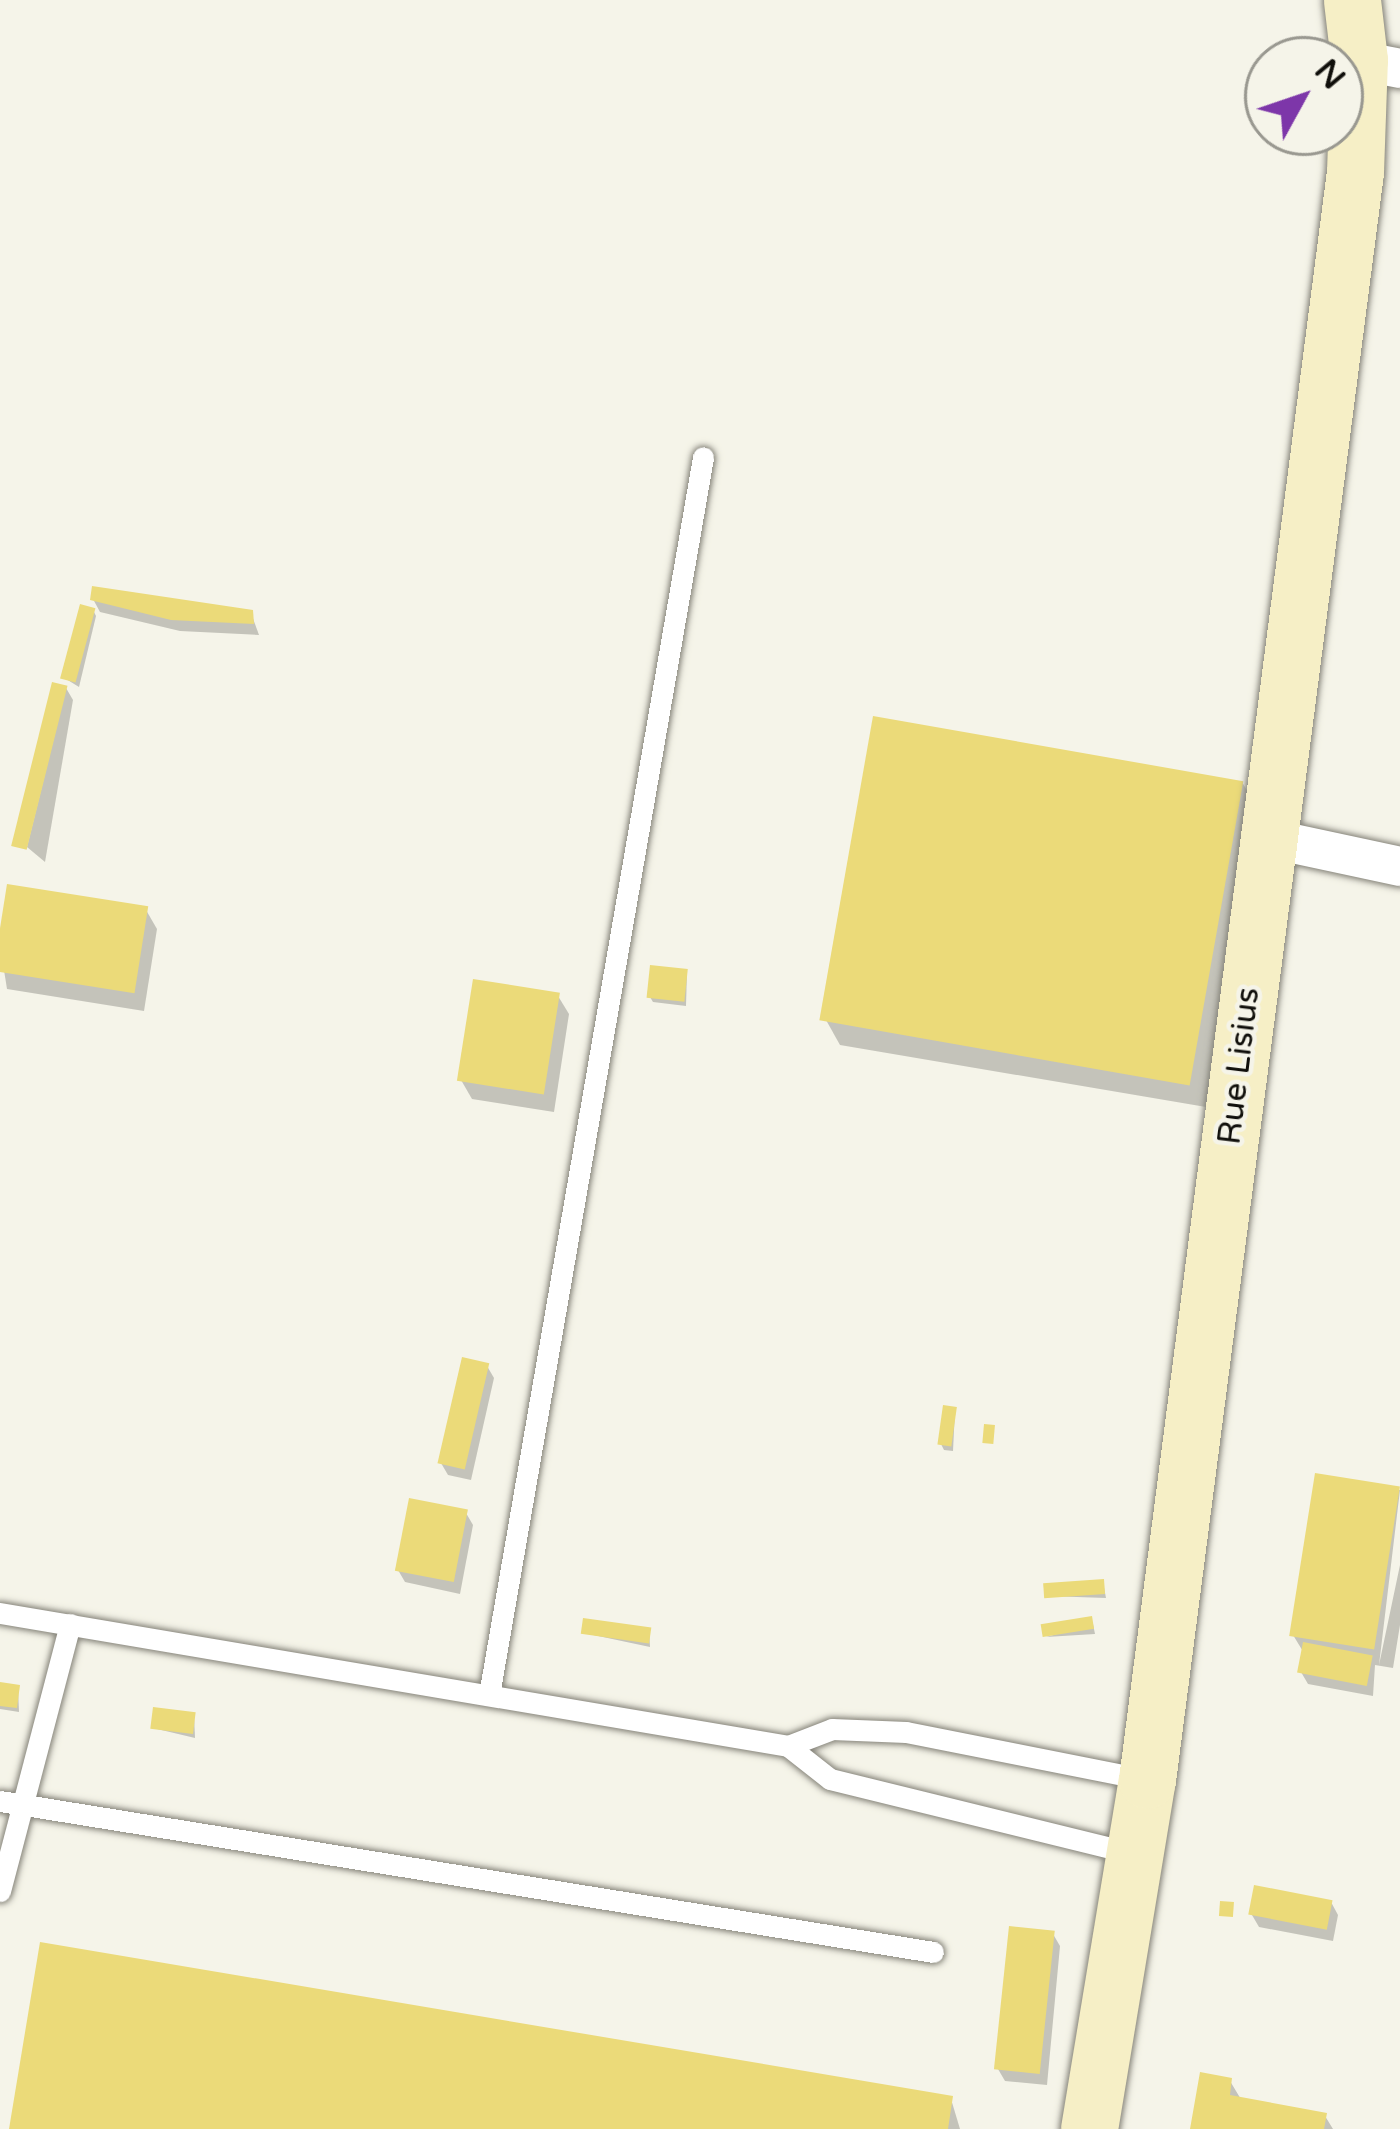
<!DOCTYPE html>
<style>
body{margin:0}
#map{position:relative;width:1400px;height:2129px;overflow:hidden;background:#f5f4e9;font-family:"Varela Round",sans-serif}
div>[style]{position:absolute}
.shadow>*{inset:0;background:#0003}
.building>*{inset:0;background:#ebda79;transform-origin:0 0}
.roads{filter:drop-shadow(0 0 3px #86847a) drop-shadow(0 0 3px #86847a)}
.lane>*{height:21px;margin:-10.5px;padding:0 10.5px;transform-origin:10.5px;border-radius:10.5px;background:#fff}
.street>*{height:39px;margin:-19.5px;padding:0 19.5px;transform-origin:19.5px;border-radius:19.5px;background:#fff}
.secondary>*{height:57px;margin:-28.5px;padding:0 28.5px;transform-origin:28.5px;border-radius:28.5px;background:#f6efc6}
span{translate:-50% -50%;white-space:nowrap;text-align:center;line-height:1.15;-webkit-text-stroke:9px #f5f4e9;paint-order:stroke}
.street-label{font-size:33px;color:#100f0b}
.north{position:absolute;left:1244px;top:36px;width:120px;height:120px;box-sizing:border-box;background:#f5f4e9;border:3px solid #999890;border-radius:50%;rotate:50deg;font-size:33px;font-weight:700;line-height:48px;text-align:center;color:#100f0b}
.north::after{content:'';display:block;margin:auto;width:42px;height:54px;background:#7d36a9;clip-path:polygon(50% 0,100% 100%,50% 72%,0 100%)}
</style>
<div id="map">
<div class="shadow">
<div style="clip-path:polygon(93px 599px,251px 613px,259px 635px,180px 631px,100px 612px)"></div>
<div style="clip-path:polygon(93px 610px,96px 616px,79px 687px,66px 679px)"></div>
<div style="clip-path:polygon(66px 688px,73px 700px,45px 862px,27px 847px)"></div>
<div style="clip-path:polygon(1242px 782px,1256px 806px,1206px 1107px,840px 1045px,826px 1020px)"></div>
<div style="clip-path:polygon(9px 887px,146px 910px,157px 929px,144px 1011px,7px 989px,0 945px)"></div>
<div style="clip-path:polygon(687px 972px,686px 1006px,653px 1002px,650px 997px)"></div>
<div style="clip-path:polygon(558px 996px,569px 1014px,554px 1112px,472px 1099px,461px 1080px)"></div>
<div style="clip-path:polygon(487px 1366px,494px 1378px,471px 1480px,448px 1475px,441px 1463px)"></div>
<div style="clip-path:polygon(955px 1410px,953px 1451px,944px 1450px,941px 1444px)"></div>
<div style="clip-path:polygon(1317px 1477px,1400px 1490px,1379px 1665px,1400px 1565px,1400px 1625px,1393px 1668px,1375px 1665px,1373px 1696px,1308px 1684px,1301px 1672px,1304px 1653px,1293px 1635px)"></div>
<div style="clip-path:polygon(466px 1513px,473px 1525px,460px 1594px,405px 1582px,398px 1570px)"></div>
<div style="clip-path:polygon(1103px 1582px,1106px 1598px,1047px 1596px)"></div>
<div style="clip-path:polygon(1093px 1624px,1095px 1634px,1046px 1637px)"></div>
<div style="clip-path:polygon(649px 1630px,650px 1647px,584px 1633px)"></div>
<div style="clip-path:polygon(0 1685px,18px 1688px,19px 1712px,0 1709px)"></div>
<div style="clip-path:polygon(194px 1715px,195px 1738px,153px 1728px)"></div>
<div style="clip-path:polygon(1331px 1902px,1338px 1915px,1333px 1941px,1259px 1927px,1252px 1915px)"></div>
<div style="clip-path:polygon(1053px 1934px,1060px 1946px,1047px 2085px,1005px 2081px,998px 2069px)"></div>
<div style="clip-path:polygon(1230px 2081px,1242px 2101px,1325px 2116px,1333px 2129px,1193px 2129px)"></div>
<div style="clip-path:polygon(951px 2099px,960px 2129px,12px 2129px)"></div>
</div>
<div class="building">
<div style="clip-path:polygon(92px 586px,253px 610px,254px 624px,171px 620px,90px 600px)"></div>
<div style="left:80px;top:604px;width:16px;height:77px;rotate:15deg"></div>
<div style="left:52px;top:682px;width:16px;height:169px;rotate:14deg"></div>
<div style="left:873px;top:716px;width:376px;height:309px;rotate:10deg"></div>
<div style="left:7px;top:884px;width:143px;height:88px;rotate:9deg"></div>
<div style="left:650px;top:965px;width:38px;height:33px;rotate:6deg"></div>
<div style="left:473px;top:979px;width:88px;height:103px;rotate:9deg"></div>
<div style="left:462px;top:1357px;width:28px;height:109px;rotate:13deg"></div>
<div style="left:943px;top:1405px;width:14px;height:40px;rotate:8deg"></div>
<div style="left:984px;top:1424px;width:11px;height:19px;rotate:5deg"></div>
<div style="left:1315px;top:1473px;width:86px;height:165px;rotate:9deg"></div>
<div style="left:409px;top:1498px;width:60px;height:74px;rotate:11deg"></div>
<div style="left:1104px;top:1579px;width:15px;height:61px;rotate:86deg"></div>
<div style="left:1092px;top:1616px;width:13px;height:52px;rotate:81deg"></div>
<div style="left:583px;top:1618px;width:69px;height:16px;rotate:8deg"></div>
<div style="left:1303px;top:1642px;width:71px;height:31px;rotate:11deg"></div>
<div style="clip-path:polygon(0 1682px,20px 1685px,17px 1708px,0 1706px)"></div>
<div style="left:153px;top:1707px;width:43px;height:22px;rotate:7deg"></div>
<div style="left:1254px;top:1885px;width:80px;height:30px;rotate:11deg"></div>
<div style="left:1220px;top:1901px;width:14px;height:15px;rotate:4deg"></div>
<div style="left:1009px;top:1926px;width:46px;height:144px;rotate:6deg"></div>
<div style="clip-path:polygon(40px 1942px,953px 2096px,948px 2129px,9px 2129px)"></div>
<div style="clip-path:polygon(1200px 2072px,1232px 2078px,1230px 2095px,1327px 2113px,1324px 2129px,1190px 2129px)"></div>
</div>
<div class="roads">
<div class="lane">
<div style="left:0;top:1613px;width:799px;rotate:9.58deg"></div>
<div style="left:788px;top:1746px;width:47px;rotate:-21.1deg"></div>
<div style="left:832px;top:1729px;width:74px;rotate:2.3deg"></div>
<div style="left:906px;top:1732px;width:243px;rotate:11.2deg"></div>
<div style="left:489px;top:1695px;width:1256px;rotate:-80.19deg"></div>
<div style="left:788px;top:1746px;width:53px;rotate:38.2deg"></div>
<div style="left:830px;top:1779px;width:311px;rotate:13.8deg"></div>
<div style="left:0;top:1801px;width:945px;rotate:9.19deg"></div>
<div style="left:0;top:1891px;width:276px;rotate:-75.3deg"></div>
</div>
<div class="street">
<div style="left:1359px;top:60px;width:42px;rotate:11deg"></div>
<div style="left:1269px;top:838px;width:134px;rotate:12.1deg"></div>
</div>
<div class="secondary">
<div style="left:1089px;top:2129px;width:354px;rotate:-80.6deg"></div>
<div style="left:1147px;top:1780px;width:1621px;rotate:-82.63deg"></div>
<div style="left:1355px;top:172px;width:112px;rotate:-88deg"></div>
<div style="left:1359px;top:60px;width:60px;rotate:-96.7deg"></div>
</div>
</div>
<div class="street-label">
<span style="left:1239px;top:1066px;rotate:-83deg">Rue Lisius</span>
</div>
<div class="north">N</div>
</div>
